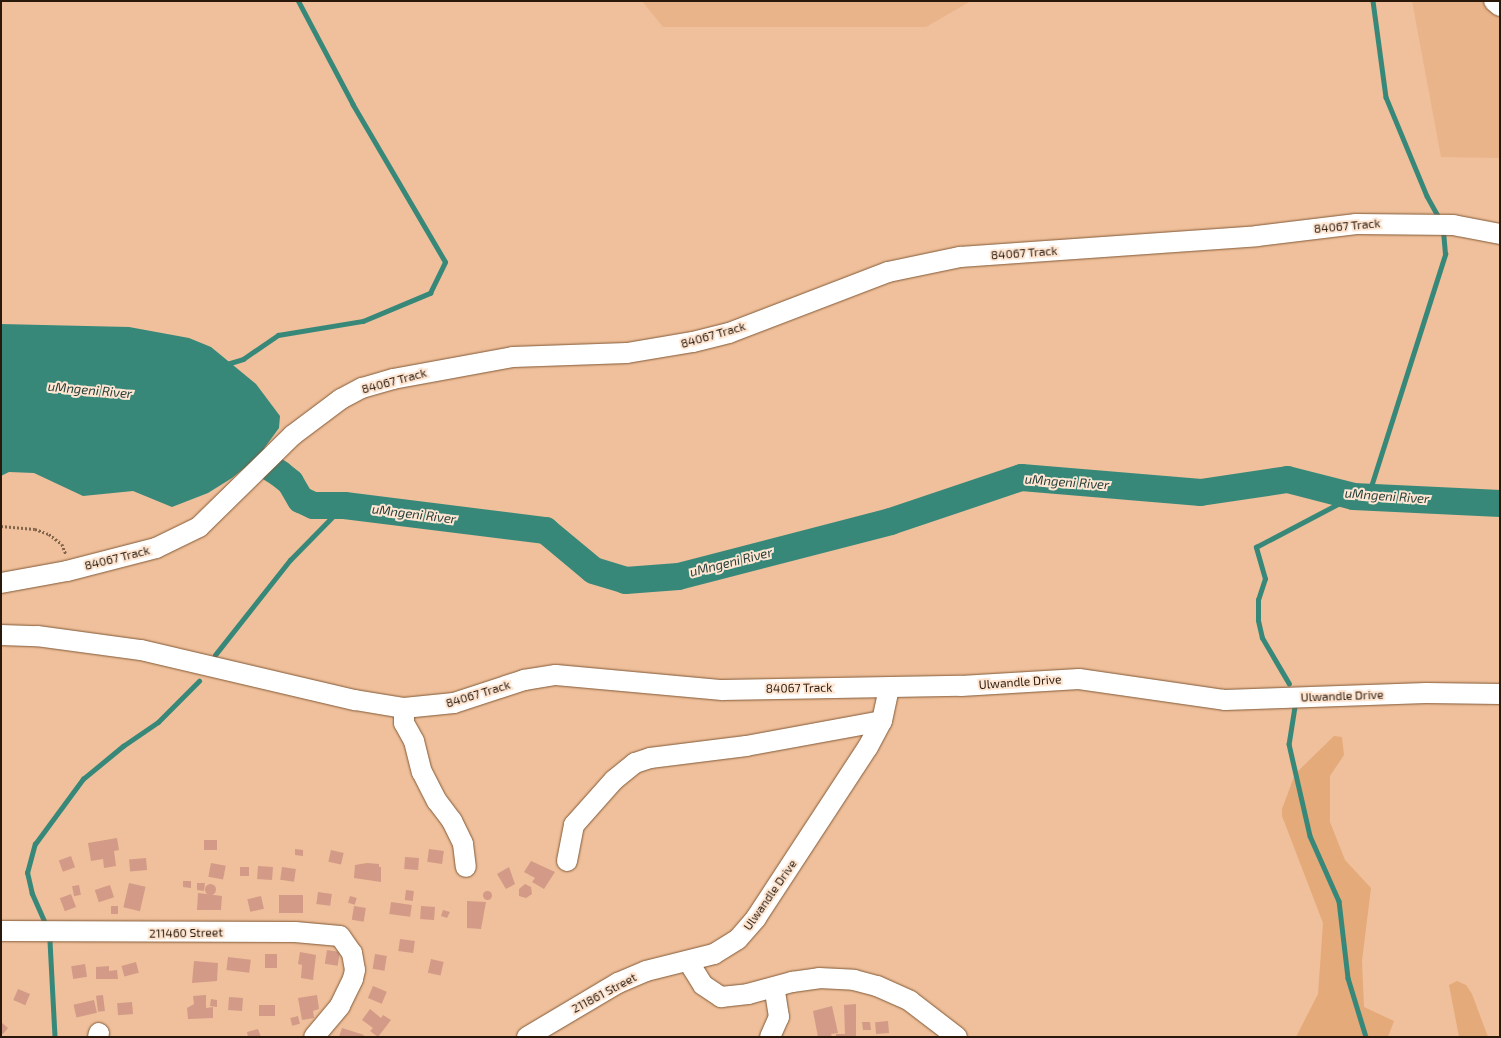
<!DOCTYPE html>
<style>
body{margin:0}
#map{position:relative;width:1501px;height:1038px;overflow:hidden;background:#efc09b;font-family:"Exo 2",sans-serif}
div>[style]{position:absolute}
.built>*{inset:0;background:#e9b48a}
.green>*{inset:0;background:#e4aa7a}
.water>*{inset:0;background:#38887a}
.stream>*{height:4.5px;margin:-2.25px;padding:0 2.25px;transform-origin:2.25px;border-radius:2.25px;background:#38887a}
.river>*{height:27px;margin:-13.5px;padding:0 13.5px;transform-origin:13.5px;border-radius:13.5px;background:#38887a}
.building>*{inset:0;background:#d29a87;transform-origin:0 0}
.round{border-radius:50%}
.path>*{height:2.5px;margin-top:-1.25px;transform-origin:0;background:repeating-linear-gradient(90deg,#83654c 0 2px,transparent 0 4px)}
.roads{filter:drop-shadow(0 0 1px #825937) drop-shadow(0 0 1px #825937)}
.minor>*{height:20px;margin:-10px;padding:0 10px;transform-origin:10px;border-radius:10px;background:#fff}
span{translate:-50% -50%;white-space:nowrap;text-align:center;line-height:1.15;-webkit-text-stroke:4px #fee6d3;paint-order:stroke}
.street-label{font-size:12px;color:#2a190b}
.water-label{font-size:13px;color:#253f39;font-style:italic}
.frame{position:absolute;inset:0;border:2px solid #2a190b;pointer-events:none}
</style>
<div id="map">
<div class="built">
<div style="clip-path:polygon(642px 1px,971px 1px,926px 27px,663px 27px)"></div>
<div style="clip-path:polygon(1412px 1px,1500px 1px,1500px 158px,1441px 157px)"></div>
</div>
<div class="green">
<div style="clip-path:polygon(1334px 736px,1342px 737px,1344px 755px,1330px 776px,1330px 822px,1345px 860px,1371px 888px,1362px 961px,1364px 1007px,1394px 1021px,1388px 1037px,1296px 1037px,1318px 994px,1323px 923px,1282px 816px,1282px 809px,1295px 774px)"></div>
<div style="clip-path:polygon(1457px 981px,1466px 985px,1472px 994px,1488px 1037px,1459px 1037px,1449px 985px)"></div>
</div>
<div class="water">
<div style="clip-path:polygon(1px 324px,129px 327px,189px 338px,211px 347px,256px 384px,280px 416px,279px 428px,257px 458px,232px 478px,208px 493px,172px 507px,133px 491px,83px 496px,34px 473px,9px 472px,1px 476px)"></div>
</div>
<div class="stream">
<div style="left:1373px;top:1px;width:97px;rotate:82.3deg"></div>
<div style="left:1386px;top:97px;width:107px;rotate:67.5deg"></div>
<div style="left:1427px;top:196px;width:26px;rotate:61deg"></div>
<div style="left:227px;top:364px;width:17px;rotate:-17deg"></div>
<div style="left:243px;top:359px;width:42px;rotate:-34.4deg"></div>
<div style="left:278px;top:335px;width:86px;rotate:-9.4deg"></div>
<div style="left:363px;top:321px;width:73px;rotate:-22.7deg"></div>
<div style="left:430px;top:293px;width:34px;rotate:-64deg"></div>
<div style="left:445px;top:262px;width:182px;rotate:-120.4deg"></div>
<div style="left:353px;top:105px;width:118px;rotate:-117.9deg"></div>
<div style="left:1368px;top:496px;width:254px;rotate:-72.3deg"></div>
<div style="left:1445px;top:254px;width:24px;rotate:-95deg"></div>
<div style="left:215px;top:655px;width:121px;rotate:-51.7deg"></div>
<div style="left:290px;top:560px;width:77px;rotate:-45.5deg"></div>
<div style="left:1289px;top:684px;width:53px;rotate:-120.4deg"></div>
<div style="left:1262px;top:638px;width:18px;rotate:-103deg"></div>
<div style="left:1258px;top:620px;width:20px;rotate:-90deg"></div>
<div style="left:1258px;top:600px;width:22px;rotate:-72deg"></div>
<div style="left:1265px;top:579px;width:33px;rotate:-106deg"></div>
<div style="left:1256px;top:547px;width:110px;rotate:-27.7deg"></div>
<div style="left:1295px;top:707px;width:37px;rotate:99deg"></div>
<div style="left:1289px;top:744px;width:94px;rotate:77.1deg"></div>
<div style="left:1310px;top:836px;width:71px;rotate:66deg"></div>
<div style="left:1339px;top:901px;width:78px;rotate:83.3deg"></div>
<div style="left:1348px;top:978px;width:62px;rotate:73deg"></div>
<div style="left:44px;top:921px;width:30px;rotate:-114deg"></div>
<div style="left:32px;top:894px;width:22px;rotate:-103deg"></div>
<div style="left:27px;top:873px;width:30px;rotate:-75deg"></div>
<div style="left:35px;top:844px;width:81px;rotate:-53.6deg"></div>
<div style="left:83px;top:779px;width:52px;rotate:-39.5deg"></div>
<div style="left:123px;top:746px;width:42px;rotate:-34.4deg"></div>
<div style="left:158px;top:722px;width:58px;rotate:-45deg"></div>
<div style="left:50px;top:941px;width:96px;rotate:87deg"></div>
</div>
<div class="river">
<div style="left:242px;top:450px;width:44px;rotate:31.9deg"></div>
<div style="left:279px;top:473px;width:14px;rotate:39deg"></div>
<div style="left:290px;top:482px;width:20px;rotate:60deg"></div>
<div style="left:300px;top:499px;width:14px;rotate:25deg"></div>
<div style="left:313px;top:505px;width:31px"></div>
<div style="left:344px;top:505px;width:203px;rotate:7.1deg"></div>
<div style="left:545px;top:530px;width:62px;rotate:39.8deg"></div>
<div style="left:593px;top:570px;width:34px;rotate:17deg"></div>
<div style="left:625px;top:580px;width:53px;rotate:-4.3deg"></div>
<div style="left:678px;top:576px;width:219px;rotate:-14.5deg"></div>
<div style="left:890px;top:521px;width:138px;rotate:-18.6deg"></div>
<div style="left:1021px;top:477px;width:180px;rotate:4.8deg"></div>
<div style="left:1200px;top:492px;width:88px;rotate:-8.5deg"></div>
<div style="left:1287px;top:479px;width:68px;rotate:14.4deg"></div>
<div style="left:1353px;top:496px;width:147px;rotate:2.7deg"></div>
</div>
<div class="building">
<div style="clip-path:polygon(117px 838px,119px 850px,114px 851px,116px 866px,104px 868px,103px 859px,91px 861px,88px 843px)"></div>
<div style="left:204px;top:840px;width:13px;height:10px"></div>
<div style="clip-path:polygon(295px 849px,303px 850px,303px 856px,295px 855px)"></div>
<div style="left:429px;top:849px;width:15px;height:13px;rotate:8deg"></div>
<div style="left:331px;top:850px;width:13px;height:12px;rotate:13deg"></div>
<div style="left:71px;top:856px;width:12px;height:13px;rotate:70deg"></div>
<div style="left:405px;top:857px;width:14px;height:12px;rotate:4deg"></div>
<div style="left:146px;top:858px;width:12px;height:17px;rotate:85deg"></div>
<div style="clip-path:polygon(531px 861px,555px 872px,544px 889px,532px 882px,535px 878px,524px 872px)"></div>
<div style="left:211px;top:863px;width:15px;height:14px;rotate:11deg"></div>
<div style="clip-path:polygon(367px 863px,379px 864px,379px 867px,381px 867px,381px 882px,354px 878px,355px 865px)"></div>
<div style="left:258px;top:866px;width:15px;height:13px;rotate:4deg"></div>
<div style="left:240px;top:867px;width:9px;height:9px"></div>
<div style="left:282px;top:867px;width:14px;height:13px;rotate:8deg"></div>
<div style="clip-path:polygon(509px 867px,515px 884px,506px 889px,497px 874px)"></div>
<div style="clip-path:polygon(183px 881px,191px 881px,191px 888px,183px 887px)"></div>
<div style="left:129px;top:883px;width:17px;height:25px;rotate:13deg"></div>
<div style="clip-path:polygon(197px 883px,205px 883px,204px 891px,197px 890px)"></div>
<div class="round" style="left:204.5px;top:883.5px;width:11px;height:11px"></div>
<div style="clip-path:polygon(525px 884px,531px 887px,532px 894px,526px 898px,519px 896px,519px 889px)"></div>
<div style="left:79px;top:885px;width:10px;height:7px;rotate:79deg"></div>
<div style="left:110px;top:885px;width:13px;height:16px;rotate:72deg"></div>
<div style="left:406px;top:890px;width:8px;height:10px;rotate:7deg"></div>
<div class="round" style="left:482.5px;top:890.5px;width:9px;height:9px"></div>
<div style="left:318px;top:892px;width:14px;height:12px;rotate:8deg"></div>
<div style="clip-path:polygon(198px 893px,222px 896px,221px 910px,197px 910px)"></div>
<div style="left:71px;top:894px;width:14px;height:12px;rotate:69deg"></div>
<div style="left:279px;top:895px;width:24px;height:18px"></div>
<div style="left:261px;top:896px;width:13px;height:14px;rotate:77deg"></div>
<div style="left:350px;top:896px;width:7px;height:7px;rotate:16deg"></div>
<div style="clip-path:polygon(467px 901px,486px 902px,481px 929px,467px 928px)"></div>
<div style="left:391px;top:902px;width:21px;height:12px;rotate:8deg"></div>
<div style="left:111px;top:906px;width:7px;height:8px"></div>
<div style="left:354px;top:906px;width:12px;height:14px;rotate:9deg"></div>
<div style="left:421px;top:906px;width:14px;height:13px;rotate:4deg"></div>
<div style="clip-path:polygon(443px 910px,450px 912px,447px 918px,441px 916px)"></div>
<div style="left:400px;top:939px;width:15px;height:12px;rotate:8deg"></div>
<div style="left:327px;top:950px;width:13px;height:14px;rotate:9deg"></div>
<div style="clip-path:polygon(300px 952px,316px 955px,313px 980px,301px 978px,302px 965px,298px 964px)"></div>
<div style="left:265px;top:954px;width:12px;height:14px"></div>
<div style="left:375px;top:954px;width:12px;height:15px;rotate:9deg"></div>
<div style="left:228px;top:957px;width:23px;height:13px;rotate:7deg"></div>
<div style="left:431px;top:959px;width:13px;height:14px;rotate:13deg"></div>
<div style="clip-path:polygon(194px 961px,218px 963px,217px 981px,192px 983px)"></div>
<div style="left:136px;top:962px;width:11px;height:15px;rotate:75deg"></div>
<div style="left:85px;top:964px;width:13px;height:14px;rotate:81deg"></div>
<div style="clip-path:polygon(109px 966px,109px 971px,117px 970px,118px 979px,96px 979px,96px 967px)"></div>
<div style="left:373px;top:986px;width:15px;height:13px;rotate:23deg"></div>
<div style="left:18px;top:989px;width:13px;height:12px;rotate:23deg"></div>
<div style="left:103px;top:995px;width:16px;height:7px;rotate:83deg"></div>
<div style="clip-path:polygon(206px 995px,206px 1008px,213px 1007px,213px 1018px,188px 1019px,187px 1008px,194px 1004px,193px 996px)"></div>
<div style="clip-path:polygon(317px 995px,319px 1009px,313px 1011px,314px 1018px,302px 1020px,298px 998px)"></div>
<div style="left:229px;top:997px;width:14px;height:13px;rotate:4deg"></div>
<div style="clip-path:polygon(211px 999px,217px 1000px,217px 1007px,210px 1006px)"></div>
<div style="left:94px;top:1000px;width:13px;height:21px;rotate:77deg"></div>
<div style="left:132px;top:1002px;width:12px;height:15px;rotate:85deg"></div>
<div style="clip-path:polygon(856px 1004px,856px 1036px,836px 1037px,836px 1034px,845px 1034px,844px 1005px)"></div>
<div style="left:259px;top:1005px;width:16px;height:11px"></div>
<div style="clip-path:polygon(832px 1006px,838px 1033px,831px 1034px,832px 1037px,818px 1037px,813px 1011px)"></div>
<div style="clip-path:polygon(370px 1009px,381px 1018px,383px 1015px,391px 1020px,378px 1037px,370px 1031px,373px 1028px,362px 1020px)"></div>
<div style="left:298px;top:1016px;width:8px;height:8px;rotate:76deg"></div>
<div style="left:888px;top:1021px;width:12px;height:13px;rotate:85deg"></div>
<div style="clip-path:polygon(862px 1022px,870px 1022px,871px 1030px,863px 1030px)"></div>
<div style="clip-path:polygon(2px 1023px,8px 1028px,3px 1034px,1px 1034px)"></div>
<div style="clip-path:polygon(342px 1028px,364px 1035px,363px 1037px,339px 1037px)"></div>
<div style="clip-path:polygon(258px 1029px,261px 1037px,248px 1037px,247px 1032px)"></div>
</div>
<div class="path">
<div style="left:1px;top:526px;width:34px;rotate:5deg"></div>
<div style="left:35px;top:529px;width:15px;rotate:20deg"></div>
<div style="left:49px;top:534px;width:16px;rotate:38deg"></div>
<div style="left:62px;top:544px;width:11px;rotate:68deg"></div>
</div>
<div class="roads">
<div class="minor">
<div style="left:1494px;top:1px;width:8px;rotate:40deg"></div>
<div style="left:1px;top:583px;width:67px;rotate:-10.3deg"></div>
<div style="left:67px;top:571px;width:92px;rotate:-14.5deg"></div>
<div style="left:156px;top:548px;width:48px;rotate:-26deg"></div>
<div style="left:199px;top:527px;width:132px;rotate:-44.4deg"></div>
<div style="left:293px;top:435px;width:60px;rotate:-36.9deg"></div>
<div style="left:341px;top:399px;width:24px;rotate:-28deg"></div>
<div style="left:362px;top:388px;width:32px;rotate:-16deg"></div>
<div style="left:393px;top:379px;width:122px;rotate:-10.4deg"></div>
<div style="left:513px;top:357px;width:114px;rotate:-2deg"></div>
<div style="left:627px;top:353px;width:67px;rotate:-9.5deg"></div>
<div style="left:693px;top:342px;width:37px;rotate:-14deg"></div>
<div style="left:729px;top:333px;width:170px;rotate:-21deg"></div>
<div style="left:888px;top:272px;width:74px;rotate:-11.8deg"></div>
<div style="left:960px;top:257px;width:298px;rotate:-4deg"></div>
<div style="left:1257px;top:236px;width:100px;rotate:-6.9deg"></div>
<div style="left:1356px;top:224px;width:97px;rotate:0.6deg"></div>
<div style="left:1453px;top:225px;width:48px;rotate:10.8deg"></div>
<div style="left:1px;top:635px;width:36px;rotate:2deg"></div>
<div style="left:37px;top:636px;width:105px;rotate:7.7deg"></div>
<div style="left:141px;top:650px;width:220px;rotate:13.2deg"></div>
<div style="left:355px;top:700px;width:50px;rotate:9.3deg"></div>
<div style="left:404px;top:708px;width:50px;rotate:-5.7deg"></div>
<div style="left:454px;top:703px;width:74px;rotate:-18.2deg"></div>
<div style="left:524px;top:680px;width:32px;rotate:-9deg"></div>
<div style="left:556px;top:675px;width:167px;rotate:5.2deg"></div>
<div style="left:722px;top:690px;width:239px;rotate:-1deg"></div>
<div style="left:961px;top:686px;width:118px;rotate:-3.4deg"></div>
<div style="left:1079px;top:679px;width:148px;rotate:8.2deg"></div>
<div style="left:1225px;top:700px;width:201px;rotate:-2deg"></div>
<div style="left:1426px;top:693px;width:74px;rotate:0.8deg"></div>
<div style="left:404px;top:708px;width:15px;rotate:90deg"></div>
<div style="left:404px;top:723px;width:21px;rotate:61deg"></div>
<div style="left:414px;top:741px;width:32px;rotate:76deg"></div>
<div style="left:422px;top:772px;width:33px;rotate:63deg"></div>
<div style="left:437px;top:801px;width:25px;rotate:53deg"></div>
<div style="left:452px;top:821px;width:25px;rotate:64deg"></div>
<div style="left:463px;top:844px;width:23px;rotate:83deg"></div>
<div style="left:567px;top:861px;width:37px;rotate:-79deg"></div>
<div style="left:574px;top:825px;width:60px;rotate:-48.4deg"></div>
<div style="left:614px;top:780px;width:27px;rotate:-39deg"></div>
<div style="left:635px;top:763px;width:16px;rotate:-18deg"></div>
<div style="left:650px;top:758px;width:97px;rotate:-7.1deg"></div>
<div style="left:746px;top:746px;width:138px;rotate:-10.4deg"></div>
<div style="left:1px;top:931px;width:294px;rotate:0.2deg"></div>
<div style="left:295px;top:932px;width:45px;rotate:5.1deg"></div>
<div style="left:340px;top:936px;width:21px;rotate:55deg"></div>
<div style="left:352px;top:953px;width:17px;rotate:80deg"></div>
<div style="left:355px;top:970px;width:9px;rotate:103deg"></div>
<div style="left:353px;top:979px;width:30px;rotate:116deg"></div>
<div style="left:340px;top:1006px;width:40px;rotate:130deg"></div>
<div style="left:688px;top:961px;width:28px;rotate:58deg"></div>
<div style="left:703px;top:985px;width:22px;rotate:34deg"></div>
<div style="left:721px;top:997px;width:27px;rotate:-6deg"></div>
<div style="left:748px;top:994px;width:46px;rotate:-15.3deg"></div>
<div style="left:792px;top:982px;width:27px;rotate:-8deg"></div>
<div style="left:819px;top:978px;width:35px;rotate:3deg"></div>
<div style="left:854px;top:980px;width:24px;rotate:15deg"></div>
<div style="left:877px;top:986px;width:36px;rotate:24deg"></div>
<div style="left:910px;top:1001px;width:59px;rotate:37.5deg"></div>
<div style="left:98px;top:1037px;width:4px;rotate:-76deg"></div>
<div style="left:527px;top:1037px;width:106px;rotate:-30.7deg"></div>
<div style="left:618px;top:983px;width:30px;rotate:-23deg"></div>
<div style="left:646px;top:971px;width:70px;rotate:-14deg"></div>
<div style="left:714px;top:954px;width:28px;rotate:-32deg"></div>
<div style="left:738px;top:939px;width:28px;rotate:-49deg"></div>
<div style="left:756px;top:918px;width:204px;rotate:-56.8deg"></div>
<div style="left:868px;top:747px;width:30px;rotate:-62deg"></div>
<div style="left:882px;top:721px;width:34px;rotate:-78deg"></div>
<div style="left:770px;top:1037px;width:22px;rotate:-66deg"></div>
<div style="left:779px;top:1017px;width:30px;rotate:-99deg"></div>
</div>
</div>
<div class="street-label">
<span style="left:1347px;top:226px;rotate:-5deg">84067 Track</span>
<span style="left:1024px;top:253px;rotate:-4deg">84067 Track</span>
<span style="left:713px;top:335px;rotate:-16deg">84067 Track</span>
<span style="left:394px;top:381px;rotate:-15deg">84067 Track</span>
<span style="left:117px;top:558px;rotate:-14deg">84067 Track</span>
<span style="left:1020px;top:682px;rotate:-4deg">Ulwandle Drive</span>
<span style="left:799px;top:688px;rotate:-1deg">84067 Track</span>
<span style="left:478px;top:694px;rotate:-17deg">84067 Track</span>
<span style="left:1342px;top:696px;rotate:-2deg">Ulwandle Drive</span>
<span style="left:770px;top:895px;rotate:-55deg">Ulwandle Drive</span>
<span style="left:186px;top:933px;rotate:-1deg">211460 Street</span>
<span style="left:604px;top:993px;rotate:-28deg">211861 Street</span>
</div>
<div class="water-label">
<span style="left:90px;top:390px;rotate:5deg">uMngeni River</span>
<span style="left:1067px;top:482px;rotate:4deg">uMngeni River</span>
<span style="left:1387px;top:496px;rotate:4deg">uMngeni River</span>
<span style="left:414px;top:514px;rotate:7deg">uMngeni River</span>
<span style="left:731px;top:562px;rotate:-14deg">uMngeni River</span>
</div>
<div class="frame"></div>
</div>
